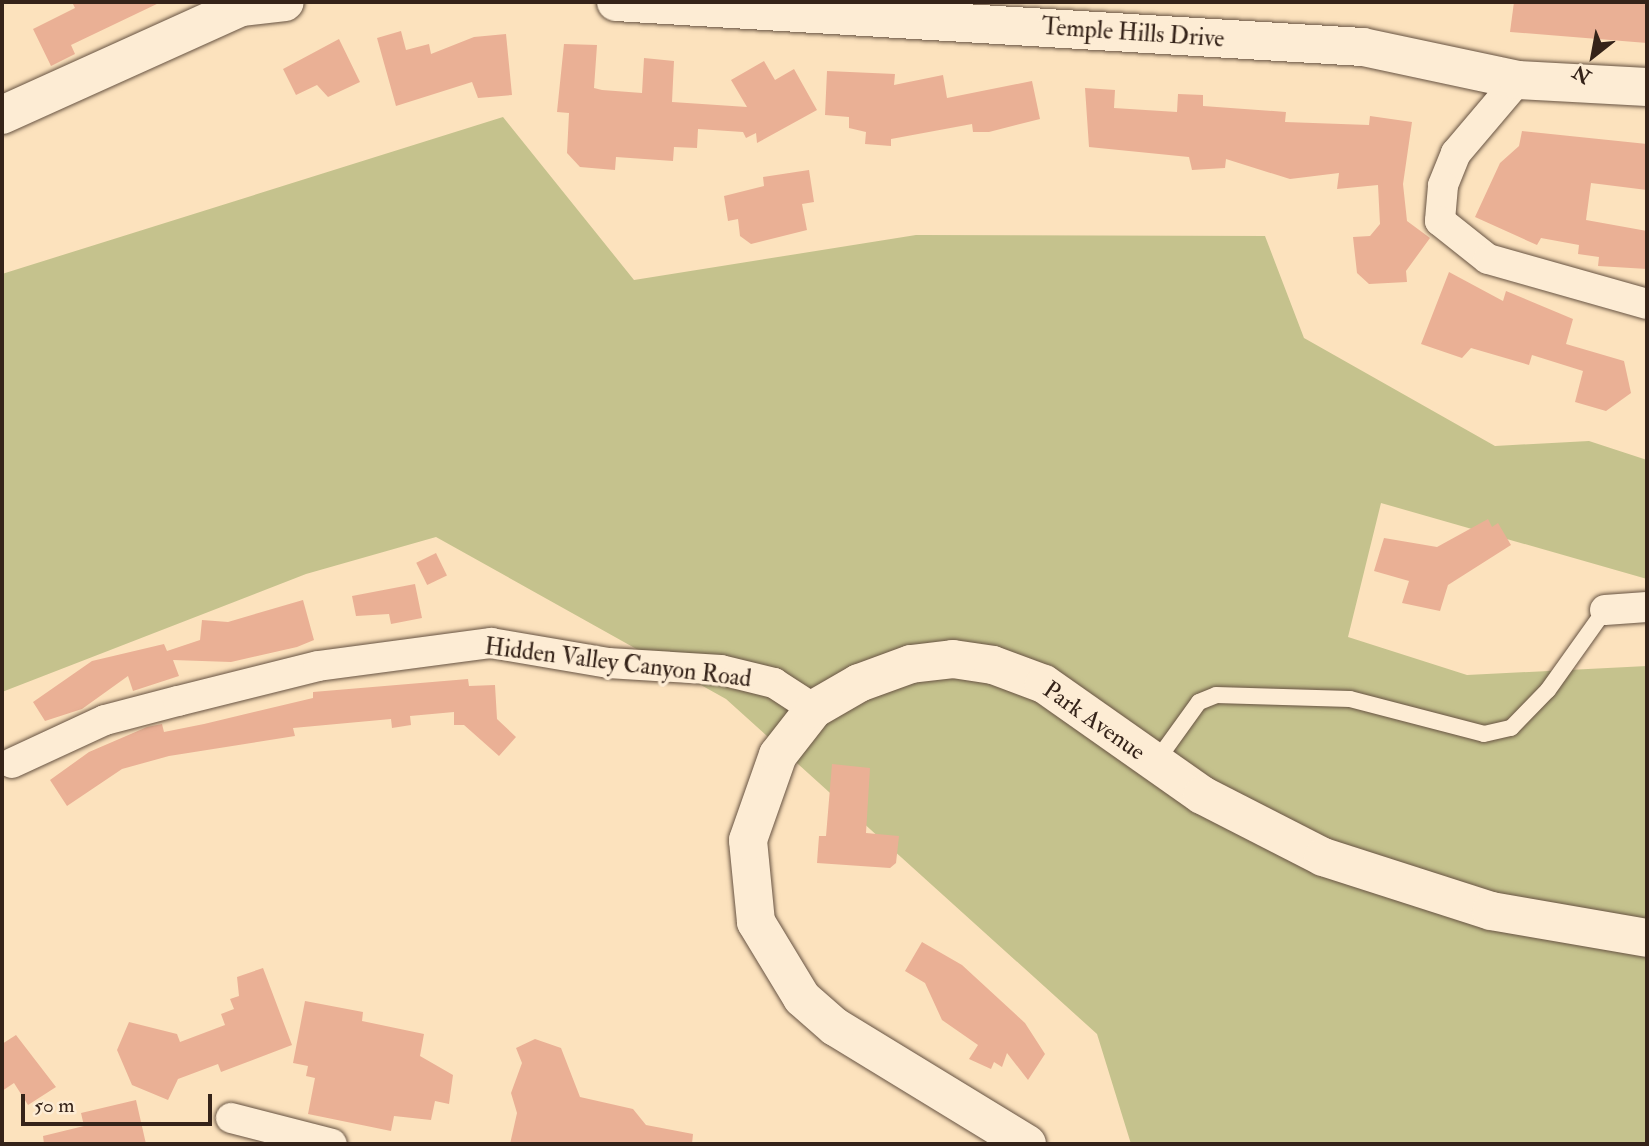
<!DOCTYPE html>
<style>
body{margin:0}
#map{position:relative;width:1649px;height:1146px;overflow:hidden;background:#fce2bd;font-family:"IM FELL Double Pica",serif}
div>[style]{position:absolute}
.green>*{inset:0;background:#c5c28d}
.building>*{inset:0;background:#eab095;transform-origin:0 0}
.roads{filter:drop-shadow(0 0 2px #675342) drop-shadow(0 0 2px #675342)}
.service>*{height:16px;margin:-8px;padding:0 8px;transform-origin:8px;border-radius:8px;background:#fdecd4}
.minor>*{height:30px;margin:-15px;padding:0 15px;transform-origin:15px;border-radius:15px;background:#fdecd4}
.tertiary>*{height:38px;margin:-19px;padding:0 19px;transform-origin:19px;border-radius:19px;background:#fdecd4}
.secondary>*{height:38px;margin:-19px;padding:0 19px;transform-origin:19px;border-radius:19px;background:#fdecd4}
span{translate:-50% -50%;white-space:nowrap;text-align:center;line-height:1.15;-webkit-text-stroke:7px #fdecd4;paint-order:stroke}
.street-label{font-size:24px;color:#352319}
.frame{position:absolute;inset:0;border:4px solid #352319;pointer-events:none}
.north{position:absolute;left:1558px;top:21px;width:70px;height:70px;-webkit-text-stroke:5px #fdecd4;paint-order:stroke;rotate:211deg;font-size:19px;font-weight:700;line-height:28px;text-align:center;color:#352319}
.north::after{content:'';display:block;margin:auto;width:24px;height:32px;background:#352319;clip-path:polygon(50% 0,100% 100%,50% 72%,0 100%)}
.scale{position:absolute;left:21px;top:1094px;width:191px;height:32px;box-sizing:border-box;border:4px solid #352319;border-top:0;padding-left:9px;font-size:21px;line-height:24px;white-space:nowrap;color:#352319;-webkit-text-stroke:5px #fdecd4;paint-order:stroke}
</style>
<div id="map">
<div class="green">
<div style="clip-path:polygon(503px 117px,634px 280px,916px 235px,1265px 236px,1304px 338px,1495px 446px,1589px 441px,1647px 460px,1647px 579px,1381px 503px,1348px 637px,1467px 675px,1647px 666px,1647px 1144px,1131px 1144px,1097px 1034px,726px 699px,436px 537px,306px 574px,2px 692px,2px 274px)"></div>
</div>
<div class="building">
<div style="clip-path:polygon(72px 2px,161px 2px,71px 45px,75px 54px,51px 66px,33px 29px,75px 8px)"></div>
<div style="clip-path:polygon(1514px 2px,1647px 2px,1647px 43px,1510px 32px)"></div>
<div style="clip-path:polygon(401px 31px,406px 50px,429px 44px,431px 54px,474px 37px,506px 34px,512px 95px,478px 98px,472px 82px,396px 106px,377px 38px)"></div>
<div style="clip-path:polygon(339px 39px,360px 82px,328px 97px,317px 85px,296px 95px,283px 69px)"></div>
<div style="clip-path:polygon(564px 44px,597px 45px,594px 88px,602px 90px,642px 93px,644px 58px,674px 61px,672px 102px,747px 107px,731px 80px,764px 61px,775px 80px,794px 69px,817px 110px,757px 143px,756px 133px,746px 138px,743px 132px,698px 129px,697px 148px,674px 147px,673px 161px,616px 157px,615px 170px,580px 167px,567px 153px,569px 113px,557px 112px)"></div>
<div style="clip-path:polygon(827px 71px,895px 74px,894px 85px,943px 75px,947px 98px,1032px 81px,1040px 119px,989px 132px,973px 132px,972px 124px,891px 139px,891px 146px,865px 144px,866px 132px,849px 128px,849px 117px,825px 115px)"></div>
<div style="clip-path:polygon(1085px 88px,1115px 90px,1114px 108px,1177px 112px,1178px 94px,1203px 95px,1203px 106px,1286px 112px,1285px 122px,1369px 125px,1370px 116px,1412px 122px,1403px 184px,1407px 221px,1430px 238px,1406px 271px,1407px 282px,1369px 284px,1357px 273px,1353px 237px,1370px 236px,1380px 224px,1378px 185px,1337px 189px,1339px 173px,1290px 179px,1226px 159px,1225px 168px,1192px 170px,1189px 157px,1089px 147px)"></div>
<div style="clip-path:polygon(1522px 131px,1647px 144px,1647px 190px,1591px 183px,1586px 220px,1647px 231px,1647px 269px,1598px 266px,1599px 257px,1578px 254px,1579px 245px,1541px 238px,1537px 245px,1475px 217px,1500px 163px,1519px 146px)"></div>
<div style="clip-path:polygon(809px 170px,814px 202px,802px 204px,807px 230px,751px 244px,740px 236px,738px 219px,728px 221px,724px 196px,764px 186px,763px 177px)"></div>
<div style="clip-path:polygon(1449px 272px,1503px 301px,1506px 291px,1573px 319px,1566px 344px,1624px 361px,1631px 393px,1606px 411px,1575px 402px,1583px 371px,1532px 355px,1529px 365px,1471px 348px,1462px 358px,1421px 344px)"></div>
<div style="clip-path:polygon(1488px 519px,1492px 527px,1498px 523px,1511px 545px,1448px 585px,1440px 611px,1402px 603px,1409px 581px,1374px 571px,1384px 538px,1437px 547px)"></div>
<div style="left:436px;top:553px;width:25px;height:22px;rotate:64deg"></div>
<div style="clip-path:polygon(415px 584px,422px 618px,391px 624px,389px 614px,356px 616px,352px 596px)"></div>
<div style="clip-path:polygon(303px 600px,314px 640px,297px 647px,231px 662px,173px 660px,179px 676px,133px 691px,128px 676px,82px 709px,45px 721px,33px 702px,92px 661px,164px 644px,167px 651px,200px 640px,202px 620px,228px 622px)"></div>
<div style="clip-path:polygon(468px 679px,469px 686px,495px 685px,497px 719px,516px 737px,499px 756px,464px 725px,454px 725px,454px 712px,410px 716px,411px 725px,392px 728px,391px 719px,293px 728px,295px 736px,169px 756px,122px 769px,67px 806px,50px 780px,89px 752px,147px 727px,162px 724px,164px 732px,204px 724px,313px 698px,313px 692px)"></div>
<div style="clip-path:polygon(832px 764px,870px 768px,866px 833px,899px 836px,896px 863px,890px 868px,817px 863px,819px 836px,826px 836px)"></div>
<div style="clip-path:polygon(922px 942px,962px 965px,1025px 1023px,1045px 1054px,1028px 1080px,1007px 1053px,1002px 1067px,994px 1062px,991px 1069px,969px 1059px,978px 1045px,942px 1020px,925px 983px,905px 971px)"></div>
<div style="clip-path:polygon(263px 968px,292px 1045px,221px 1072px,218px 1064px,178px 1079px,168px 1100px,132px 1085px,117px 1050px,129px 1022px,177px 1034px,180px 1042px,225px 1025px,221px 1014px,234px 1009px,230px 999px,239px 996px,237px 977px)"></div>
<div style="clip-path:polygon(305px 1001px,363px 1012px,362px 1021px,424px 1034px,420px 1056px,453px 1075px,449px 1104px,435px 1101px,431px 1120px,394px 1116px,391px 1131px,308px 1114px,315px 1078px,306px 1076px,308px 1066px,293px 1063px)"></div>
<div style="clip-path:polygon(16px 1035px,56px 1087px,28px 1105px,14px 1083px,2px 1091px,2px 1044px)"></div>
<div style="clip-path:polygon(535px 1039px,561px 1048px,580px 1097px,633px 1109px,646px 1125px,693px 1134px,692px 1144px,510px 1144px,517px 1113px,511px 1093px,522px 1063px,516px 1048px)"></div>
<div style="clip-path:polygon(136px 1100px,146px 1144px,44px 1144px,43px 1136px,84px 1126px,81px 1113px)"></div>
</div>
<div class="roads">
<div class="service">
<div style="left:1155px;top:763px;width:75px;rotate:-54.2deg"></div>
<div style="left:1199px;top:702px;width:18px;rotate:-22deg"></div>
<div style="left:1216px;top:695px;width:134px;rotate:1.7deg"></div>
<div style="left:1350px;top:699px;width:138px;rotate:14.6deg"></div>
<div style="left:1484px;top:734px;width:28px;rotate:-13deg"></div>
<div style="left:1511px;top:728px;width:53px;rotate:-45.8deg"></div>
<div style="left:1548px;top:690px;width:98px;rotate:-54.5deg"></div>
</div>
<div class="minor">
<div style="left:1518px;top:80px;width:96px;rotate:130.3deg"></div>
<div style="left:1456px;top:153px;width:35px;rotate:112deg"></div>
<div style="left:1443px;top:186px;width:35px;rotate:95deg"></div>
<div style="left:1440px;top:221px;width:61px;rotate:38.4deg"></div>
<div style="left:1488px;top:259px;width:165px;rotate:15.8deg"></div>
<div style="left:1605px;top:610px;width:42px;rotate:-4.1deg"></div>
<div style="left:12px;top:763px;width:102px;rotate:-24.8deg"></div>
<div style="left:105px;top:720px;width:75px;rotate:-14.6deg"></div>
<div style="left:178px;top:701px;width:144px;rotate:-14deg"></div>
<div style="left:318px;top:666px;width:175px;rotate:-7.6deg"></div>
<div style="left:491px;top:643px;width:119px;rotate:9.7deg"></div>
<div style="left:608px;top:663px;width:113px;rotate:3.5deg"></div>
<div style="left:721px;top:670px;width:55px;rotate:13.8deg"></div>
<div style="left:774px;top:683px;width:48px;rotate:33deg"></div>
<div style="left:231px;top:1118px;width:104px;rotate:14.4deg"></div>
</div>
<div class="tertiary">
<div style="left:616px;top:2px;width:748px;rotate:3.45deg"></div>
<div style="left:1363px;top:47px;width:158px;rotate:12deg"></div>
<div style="left:1518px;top:80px;width:129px;rotate:3.1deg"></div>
<div style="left:2px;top:115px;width:262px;rotate:-24.3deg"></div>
<div style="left:241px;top:7px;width:44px;rotate:-6.5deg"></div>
</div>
<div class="secondary">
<div style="left:1027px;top:1144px;width:225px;rotate:-148.6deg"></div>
<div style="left:835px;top:1027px;width:44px;rotate:-138.7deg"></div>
<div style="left:802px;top:998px;width:89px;rotate:-121.2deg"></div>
<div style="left:756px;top:922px;width:82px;rotate:-95.6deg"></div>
<div style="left:748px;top:840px;width:90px;rotate:-70.6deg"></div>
<div style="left:778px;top:755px;width:58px;rotate:-52deg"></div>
<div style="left:814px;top:709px;width:52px;rotate:-30deg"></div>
<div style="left:859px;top:683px;width:55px;rotate:-20.1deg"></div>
<div style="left:911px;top:664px;width:42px;rotate:-6.8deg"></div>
<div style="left:953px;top:659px;width:40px;rotate:8.5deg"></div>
<div style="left:993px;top:665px;width:54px;rotate:20.4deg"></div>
<div style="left:1044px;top:684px;width:193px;rotate:35.1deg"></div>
<div style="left:1202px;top:795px;width:136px;rotate:27.1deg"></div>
<div style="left:1323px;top:857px;width:176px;rotate:17.8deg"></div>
<div style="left:1491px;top:911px;width:158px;rotate:9.8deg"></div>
</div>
</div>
<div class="street-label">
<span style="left:1133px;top:33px;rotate:4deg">Temple Hills Drive</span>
<span style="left:618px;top:663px;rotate:7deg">Hidden Valley Canyon Road</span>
<span style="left:1094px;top:721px;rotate:35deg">Park Avenue</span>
</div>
<div class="frame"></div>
<div class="north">N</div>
<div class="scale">50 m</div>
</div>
